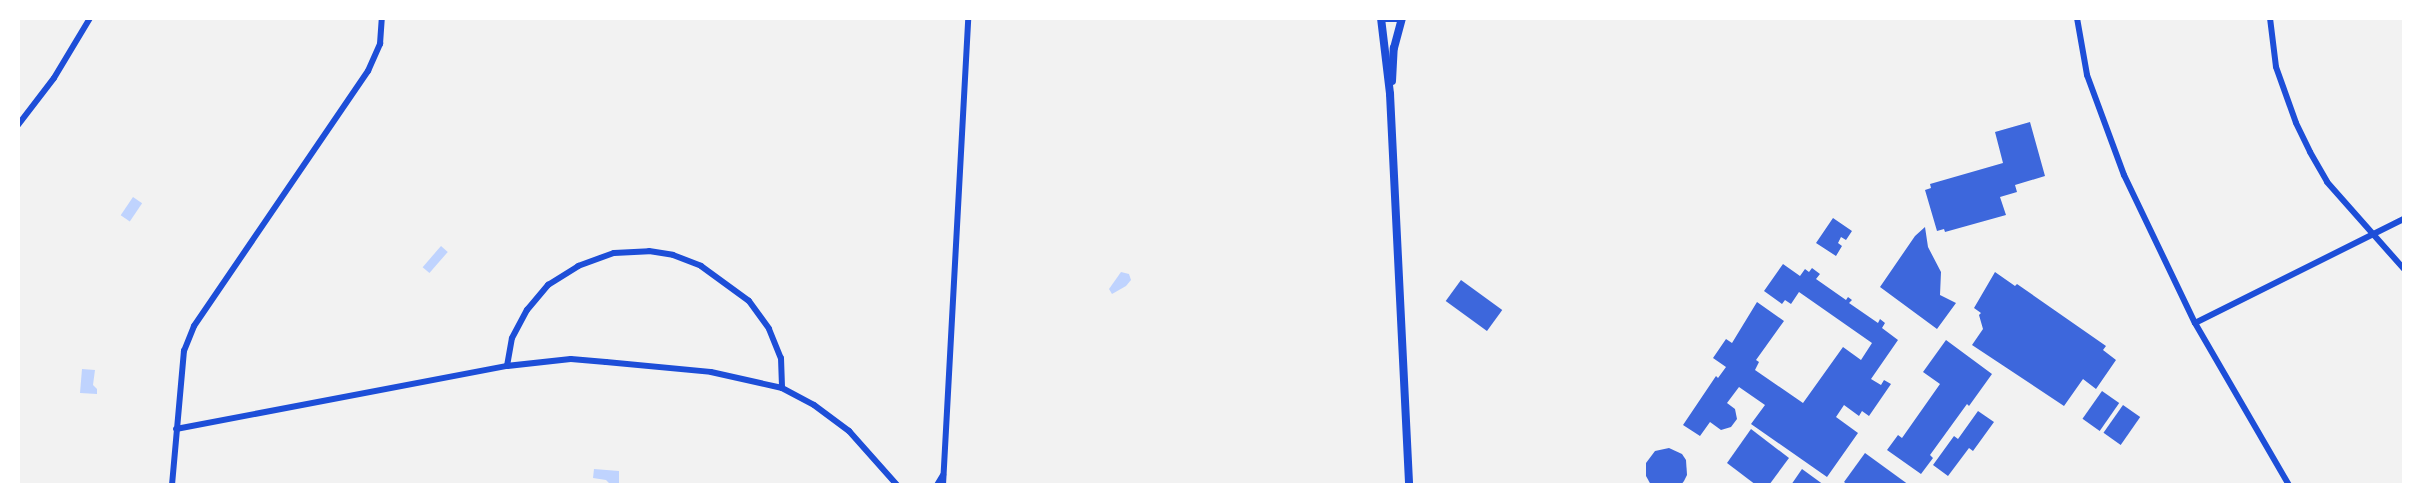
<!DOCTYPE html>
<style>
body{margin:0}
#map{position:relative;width:2422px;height:503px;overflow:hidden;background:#f2f2f2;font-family:"Noto Sans",sans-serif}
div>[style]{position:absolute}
.water>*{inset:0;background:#bfd3fe;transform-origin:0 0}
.building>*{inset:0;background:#3d67dc;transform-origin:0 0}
.minor>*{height:6px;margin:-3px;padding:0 3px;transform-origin:3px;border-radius:3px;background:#1d4ed8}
.tertiary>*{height:8px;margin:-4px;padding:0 4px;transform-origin:4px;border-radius:4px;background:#1d4ed8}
span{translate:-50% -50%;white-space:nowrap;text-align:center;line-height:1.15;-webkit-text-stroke:6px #fff;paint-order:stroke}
.frame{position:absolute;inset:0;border:20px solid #fff;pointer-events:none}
</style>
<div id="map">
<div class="water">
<div style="left:133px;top:197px;width:11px;height:22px;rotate:34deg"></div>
<div style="left:441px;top:246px;width:9px;height:28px;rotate:41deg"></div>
<div style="clip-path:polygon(1121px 272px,1129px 274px,1131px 280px,1126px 286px,1112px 294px,1109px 289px)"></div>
<div style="clip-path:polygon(82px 369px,95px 370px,93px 385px,97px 389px,97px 394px,80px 393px)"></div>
<div style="clip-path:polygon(594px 469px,619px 471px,619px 484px,611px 485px,606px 480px,593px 478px)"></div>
</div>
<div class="building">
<div style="clip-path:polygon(2030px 122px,2045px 176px,2015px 185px,2017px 192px,2000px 197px,2006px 215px,1945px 232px,1944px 229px,1937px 231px,1925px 190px,1931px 188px,1930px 184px,2003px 163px,1995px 132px)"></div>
<div style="clip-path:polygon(1833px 218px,1852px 231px,1846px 240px,1841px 237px,1838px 243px,1842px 246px,1836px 256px,1816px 243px)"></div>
<div style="clip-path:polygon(1925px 227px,1928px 247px,1941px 272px,1940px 295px,1956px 303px,1937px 329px,1880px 287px,1915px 236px)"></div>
<div style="clip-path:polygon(1783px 264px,1800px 276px,1805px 269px,1809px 272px,1812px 268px,1820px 274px,1816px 279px,1846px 300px,1848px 297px,1852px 300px,1849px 303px,1878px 323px,1880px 319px,1885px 323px,1882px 328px,1898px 340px,1871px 379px,1881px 385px,1884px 380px,1891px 384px,1869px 416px,1862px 411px,1859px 416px,1844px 405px,1836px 417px,1858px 433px,1827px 477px,1751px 424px,1765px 405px,1739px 387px,1727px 403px,1735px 409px,1737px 419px,1731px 427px,1721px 430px,1710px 422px,1700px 436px,1683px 425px,1716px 376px,1718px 378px,1726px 367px,1713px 358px,1726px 339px,1732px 343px,1757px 302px,1784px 321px,1756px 360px,1759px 362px,1755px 370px,1803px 403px,1843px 347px,1861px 360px,1872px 343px,1799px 292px,1791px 304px,1785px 300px,1782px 304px,1764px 291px)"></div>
<div style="clip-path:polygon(1995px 272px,2015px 286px,2017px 284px,2106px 346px,2103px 350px,2116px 360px,2096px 389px,2083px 379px,2064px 406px,1972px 345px,1983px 329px,1979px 315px,1981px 313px,1974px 308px)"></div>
<div style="left:1461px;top:280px;width:51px;height:26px;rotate:36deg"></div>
<div style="clip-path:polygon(1946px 340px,1992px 374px,1969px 406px,1967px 404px,1930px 455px,1933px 458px,1921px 474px,1887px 450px,1898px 435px,1902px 438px,1940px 384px,1923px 372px)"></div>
<div style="left:2102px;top:391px;width:21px;height:34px;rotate:35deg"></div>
<div style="left:2123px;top:405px;width:21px;height:34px;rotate:35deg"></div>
<div style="clip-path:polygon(1978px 411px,1994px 422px,1973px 451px,1969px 448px,1948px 476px,1933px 465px,1954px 436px,1958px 439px)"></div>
<div style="clip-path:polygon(1751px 429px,1789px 458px,1769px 485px,1756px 485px,1727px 463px)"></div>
<div style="clip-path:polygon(1669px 448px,1682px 454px,1686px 460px,1687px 475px,1684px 481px,1681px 485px,1651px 485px,1646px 476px,1646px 463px,1655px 451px)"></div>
<div style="clip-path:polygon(1865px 453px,1909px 485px,1848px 485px,1844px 482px)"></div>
<div style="clip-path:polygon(1802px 469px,1824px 485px,1791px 485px)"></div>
</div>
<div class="minor">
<div style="left:2077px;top:18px;width:58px;rotate:80deg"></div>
<div style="left:2087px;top:75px;width:107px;rotate:69.7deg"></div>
<div style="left:2124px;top:175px;width:164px;rotate:64.4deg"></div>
<div style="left:2195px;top:323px;width:187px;rotate:59.9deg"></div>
<div style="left:2270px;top:18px;width:49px;rotate:83deg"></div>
<div style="left:2276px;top:67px;width:59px;rotate:70.3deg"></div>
<div style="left:2296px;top:123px;width:32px;rotate:64deg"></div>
<div style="left:2310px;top:152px;width:34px;rotate:60deg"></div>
<div style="left:2327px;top:182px;width:116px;rotate:48.5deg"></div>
<div style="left:18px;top:125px;width:59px;rotate:-52.5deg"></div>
<div style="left:54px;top:78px;width:70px;rotate:-59deg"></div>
<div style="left:2195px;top:323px;width:233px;rotate:-26.5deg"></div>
<div style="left:507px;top:366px;width:28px;rotate:-80deg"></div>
<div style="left:512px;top:338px;width:32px;rotate:-62deg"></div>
<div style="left:527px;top:310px;width:33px;rotate:-50deg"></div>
<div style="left:548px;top:285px;width:36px;rotate:-32deg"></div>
<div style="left:578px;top:266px;width:38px;rotate:-20deg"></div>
<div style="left:614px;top:253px;width:35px;rotate:-3deg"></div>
<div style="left:649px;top:251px;width:24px;rotate:9deg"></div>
<div style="left:673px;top:255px;width:30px;rotate:21deg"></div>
<div style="left:701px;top:266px;width:59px;rotate:36.1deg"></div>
<div style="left:749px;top:301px;width:34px;rotate:54deg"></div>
<div style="left:769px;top:329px;width:31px;rotate:68deg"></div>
<div style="left:781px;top:358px;width:30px;rotate:88deg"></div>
<div style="left:176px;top:429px;width:337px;rotate:-10.8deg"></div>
<div style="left:507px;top:366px;width:64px;rotate:-6.2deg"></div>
<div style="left:571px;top:359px;width:35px;rotate:5deg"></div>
<div style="left:606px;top:362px;width:105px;rotate:5.4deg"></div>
<div style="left:711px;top:372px;width:73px;rotate:12.7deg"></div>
<div style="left:782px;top:388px;width:36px;rotate:28deg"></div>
<div style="left:814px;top:405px;width:44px;rotate:36.6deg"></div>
<div style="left:849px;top:431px;width:72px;rotate:48.4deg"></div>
<div style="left:172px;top:485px;width:135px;rotate:-84.9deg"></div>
<div style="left:184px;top:351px;width:27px;rotate:-68deg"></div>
<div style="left:194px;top:326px;width:309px;rotate:-55.7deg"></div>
<div style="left:368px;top:71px;width:30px;rotate:-66deg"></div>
<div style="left:380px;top:44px;width:26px;rotate:-86deg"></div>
<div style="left:937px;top:485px;width:12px;rotate:-59deg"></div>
<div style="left:943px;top:485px;width:468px;rotate:-86.9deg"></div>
</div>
<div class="tertiary">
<div style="left:1381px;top:18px;width:77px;rotate:83.2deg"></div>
<div style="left:1390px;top:94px;width:391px;rotate:87.2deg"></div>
<div style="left:1384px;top:18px;width:15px"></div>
<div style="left:1392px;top:81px;width:33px;rotate:-87deg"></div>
<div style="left:1394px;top:48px;width:31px;rotate:-75deg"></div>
</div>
<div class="frame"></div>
</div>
